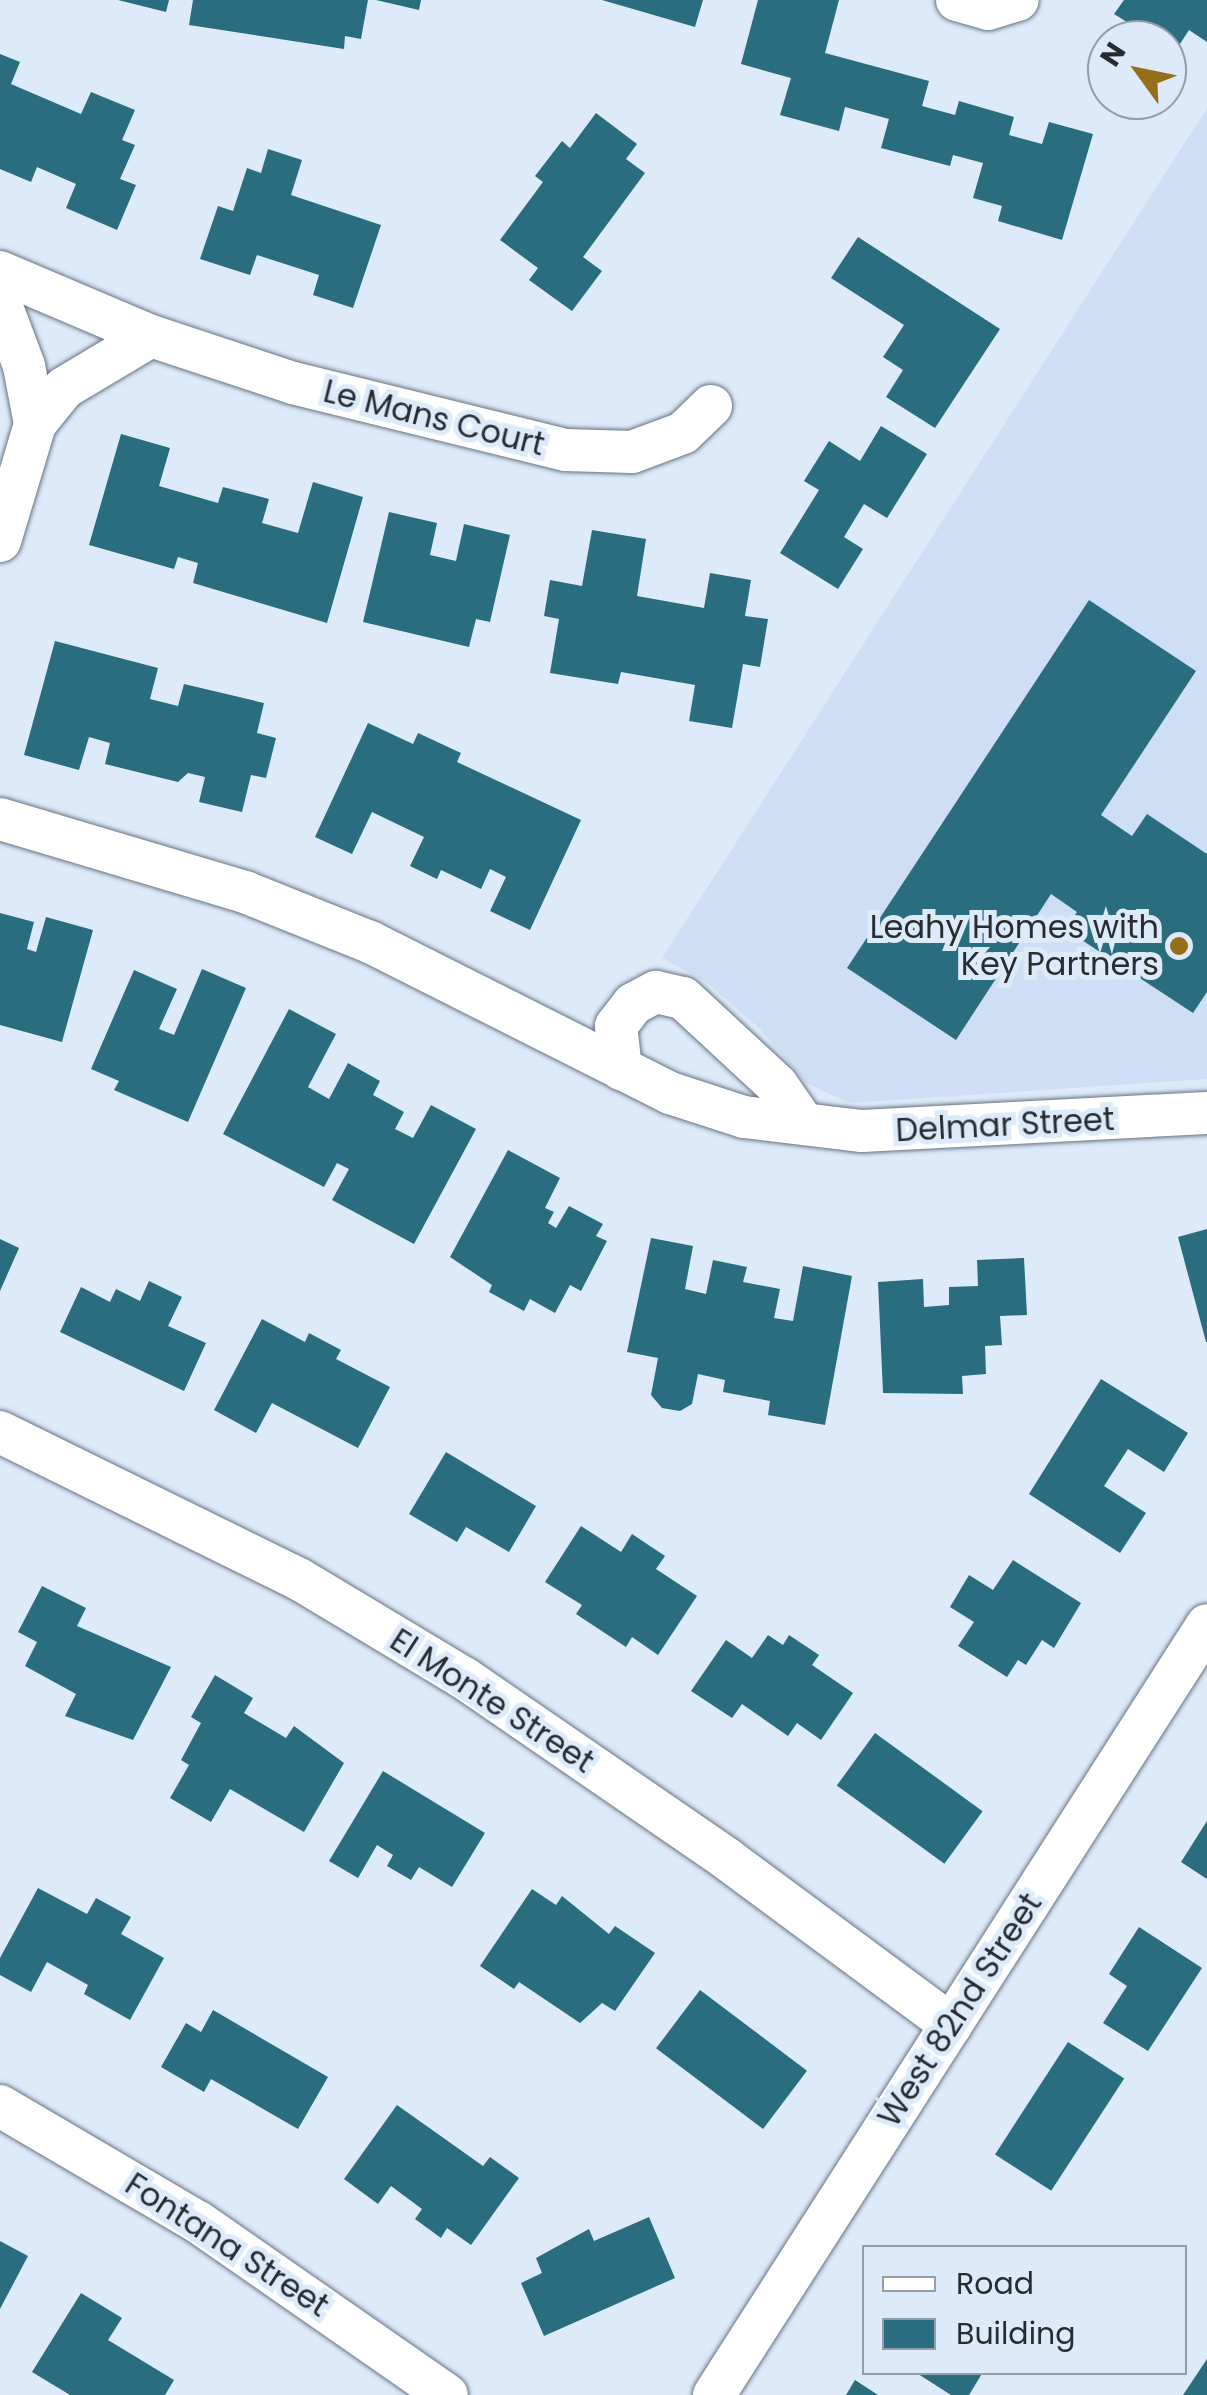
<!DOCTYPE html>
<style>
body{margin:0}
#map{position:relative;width:1207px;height:2395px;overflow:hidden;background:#ddeafa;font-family:Poppins,sans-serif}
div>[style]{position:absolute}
.built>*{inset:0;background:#cedff5}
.building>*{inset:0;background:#296d7e;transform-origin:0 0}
.roads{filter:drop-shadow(0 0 2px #677381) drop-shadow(0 0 2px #677381)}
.minor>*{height:42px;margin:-21px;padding:0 21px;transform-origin:21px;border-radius:21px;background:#fff}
.dots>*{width:28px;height:28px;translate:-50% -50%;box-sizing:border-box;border:5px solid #ddeafa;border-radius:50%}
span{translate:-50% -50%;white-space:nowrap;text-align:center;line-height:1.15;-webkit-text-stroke:10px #ddeafa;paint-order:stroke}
.street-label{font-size:32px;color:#272c31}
.poi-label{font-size:32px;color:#272c31}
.right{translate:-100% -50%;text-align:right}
.legend{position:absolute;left:862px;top:2245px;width:325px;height:130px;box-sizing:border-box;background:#ddeafa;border:2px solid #949eaa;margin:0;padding:12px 18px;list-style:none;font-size:30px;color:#272c31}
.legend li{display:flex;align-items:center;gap:20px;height:50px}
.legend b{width:50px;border:2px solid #949eaa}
.north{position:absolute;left:1087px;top:20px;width:100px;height:100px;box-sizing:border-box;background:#ddeafa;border:2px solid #949eaa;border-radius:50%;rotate:303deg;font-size:28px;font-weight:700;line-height:40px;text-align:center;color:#272c31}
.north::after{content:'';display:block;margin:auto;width:35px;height:45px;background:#966f19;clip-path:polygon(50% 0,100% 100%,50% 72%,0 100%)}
</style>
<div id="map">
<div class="built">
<div style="clip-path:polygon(1207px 108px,1207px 1079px,850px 1103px,806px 1083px,759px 1028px,706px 982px,662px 958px)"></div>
</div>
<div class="building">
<div style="clip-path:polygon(118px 0,169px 0,166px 12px)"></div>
<div style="clip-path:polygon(193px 0,368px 0,361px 39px,345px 36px,344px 49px,189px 25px)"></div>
<div style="clip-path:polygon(376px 0,421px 0,419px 10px)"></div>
<div style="clip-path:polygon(602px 0,703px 0,695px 27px)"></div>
<div style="clip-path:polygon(758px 0,839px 0,825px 53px,929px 81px,922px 106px,955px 115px,959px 101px,1014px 117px,1009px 135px,1042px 144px,1049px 122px,1093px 134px,1062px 240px,998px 221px,1002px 206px,973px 198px,983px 163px,953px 155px,950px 166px,881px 148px,889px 119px,845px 107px,839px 131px,780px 115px,791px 78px,741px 64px)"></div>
<div style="clip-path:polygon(1124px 0,1207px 0,1207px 42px,1189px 30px,1167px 64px,1167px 40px,1120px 40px,1130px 24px,1114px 14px)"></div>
<div style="clip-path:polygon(0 54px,20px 62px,11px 84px,81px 114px,91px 92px,135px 110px,122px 140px,135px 145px,120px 179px,136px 185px,117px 230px,66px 208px,76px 184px,37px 167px,31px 182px,0 169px)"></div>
<div style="clip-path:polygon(596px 113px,637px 144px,626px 159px,645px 173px,583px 257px,602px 271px,572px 311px,529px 280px,538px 268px,500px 240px,543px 182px,535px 176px,562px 141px,570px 148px)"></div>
<div style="clip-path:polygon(268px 149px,302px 160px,291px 195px,381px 225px,353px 308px,313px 295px,319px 275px,257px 255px,250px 275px,200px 259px,218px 206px,233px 211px,247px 168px,261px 173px)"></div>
<div style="clip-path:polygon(858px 237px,1000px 329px,935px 428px,886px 397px,903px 370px,883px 357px,904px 325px,831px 278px)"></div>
<div style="clip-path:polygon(881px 426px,927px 454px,887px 518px,864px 504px,844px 537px,863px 549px,838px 589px,780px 553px,819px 490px,804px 481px,829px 441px,860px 461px)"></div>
<div style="clip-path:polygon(121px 434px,170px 448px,159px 486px,218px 503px,223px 487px,269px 499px,262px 523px,298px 533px,313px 482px,363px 497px,327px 623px,193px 583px,198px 563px,178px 557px,174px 569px,89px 545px)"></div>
<div style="clip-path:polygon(389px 512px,437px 523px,430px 555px,456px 561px,464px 524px,510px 535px,490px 622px,476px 619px,469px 647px,363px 622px)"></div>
<div style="clip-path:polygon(592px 530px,646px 539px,637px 596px,704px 608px,710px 573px,751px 580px,745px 616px,768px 619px,760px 667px,743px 664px,732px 728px,689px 721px,695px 685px,621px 672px,618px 684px,550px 673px,559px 619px,544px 616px,550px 580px,582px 586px)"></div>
<div style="clip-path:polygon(1089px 600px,1196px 671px,1101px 815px,1132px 836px,1147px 814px,1207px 854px,1207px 992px,1193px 1013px,1065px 929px,1077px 912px,1051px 894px,956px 1040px,847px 968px)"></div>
<div style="clip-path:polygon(55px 641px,158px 668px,150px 699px,178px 706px,184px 684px,264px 703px,257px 733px,276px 738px,266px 778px,251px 775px,242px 812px,199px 802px,205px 777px,188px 773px,178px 782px,105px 764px,110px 743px,89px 737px,79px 770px,24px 755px)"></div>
<div style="clip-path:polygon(368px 723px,413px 744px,418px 733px,461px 753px,457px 762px,581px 820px,530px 930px,490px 911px,506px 877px,490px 869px,481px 889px,441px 870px,437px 879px,410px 866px,424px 837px,372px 812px,352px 854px,315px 837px)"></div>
<div style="clip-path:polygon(0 913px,34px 922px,27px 949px,36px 952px,46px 917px,93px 930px,62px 1042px,0 1025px)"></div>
<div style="clip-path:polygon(202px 969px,246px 988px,188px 1122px,114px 1090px,119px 1081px,91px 1069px,134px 970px,177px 989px,159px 1029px,174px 1035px)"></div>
<div style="clip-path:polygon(289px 1009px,336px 1034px,308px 1087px,329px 1099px,348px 1063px,380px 1081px,373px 1095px,404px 1112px,395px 1129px,413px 1138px,431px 1105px,476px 1129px,414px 1244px,332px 1200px,349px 1169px,337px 1163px,324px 1187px,223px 1134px)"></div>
<div style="clip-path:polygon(508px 1150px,560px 1178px,545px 1208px,554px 1212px,548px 1223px,556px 1228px,569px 1206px,603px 1224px,596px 1236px,607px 1241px,581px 1291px,570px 1285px,555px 1313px,530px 1299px,524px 1311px,489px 1292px,492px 1285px,450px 1257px)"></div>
<div style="clip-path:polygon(1207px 1229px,1207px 1342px,1206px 1342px,1178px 1237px)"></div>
<div style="clip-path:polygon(651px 1238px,693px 1246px,685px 1289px,706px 1294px,713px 1260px,747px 1267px,743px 1282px,780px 1289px,774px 1318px,793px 1321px,803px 1266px,852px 1276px,825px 1425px,768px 1415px,770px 1401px,723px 1392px,725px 1380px,698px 1374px,692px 1404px,680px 1411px,662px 1408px,651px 1395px,658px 1358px,627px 1352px)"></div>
<div style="clip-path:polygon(0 1239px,19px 1248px,0 1291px)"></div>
<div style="clip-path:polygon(1024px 1258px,1027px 1315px,1000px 1316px,1002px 1345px,985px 1346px,986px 1374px,962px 1376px,963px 1394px,883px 1393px,878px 1282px,923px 1279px,924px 1307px,949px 1305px,949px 1287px,978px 1286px,977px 1260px)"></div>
<div style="clip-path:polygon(149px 1281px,182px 1297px,168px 1326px,206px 1343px,184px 1391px,60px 1332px,81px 1287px,110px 1302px,116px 1289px,140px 1301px)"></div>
<div style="clip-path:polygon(262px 1319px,305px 1342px,309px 1333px,341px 1350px,336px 1359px,390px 1387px,358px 1448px,272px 1403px,256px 1433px,214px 1410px)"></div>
<div style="clip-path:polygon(1101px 1379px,1188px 1433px,1164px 1472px,1128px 1449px,1104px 1486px,1146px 1513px,1120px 1553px,1029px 1494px)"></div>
<div style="clip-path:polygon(446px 1452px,536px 1506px,509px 1552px,466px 1527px,457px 1542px,409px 1514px)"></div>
<div style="clip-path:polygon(581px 1526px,621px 1552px,632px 1534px,665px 1556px,656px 1569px,697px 1596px,658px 1655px,632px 1637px,626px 1647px,576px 1614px,582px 1605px,545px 1582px)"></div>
<div style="clip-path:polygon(1013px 1560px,1081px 1603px,1054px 1648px,1042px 1640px,1026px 1665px,1018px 1660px,1007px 1677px,958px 1646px,974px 1622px,950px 1607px,969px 1575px,993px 1590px)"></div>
<div style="clip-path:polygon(42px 1586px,86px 1608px,77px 1626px,171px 1667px,133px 1740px,65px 1716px,76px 1694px,25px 1666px,37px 1642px,18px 1632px)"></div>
<div style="clip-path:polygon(768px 1635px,783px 1645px,789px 1635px,819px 1655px,812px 1665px,853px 1693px,821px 1740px,797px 1723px,788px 1736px,742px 1704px,732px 1718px,691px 1691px,726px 1640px,752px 1658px)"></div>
<div style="clip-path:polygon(215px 1675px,253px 1698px,244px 1713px,286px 1738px,294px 1726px,344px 1763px,304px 1832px,230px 1789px,211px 1822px,170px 1798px,189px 1765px,181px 1760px,201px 1723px,191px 1717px)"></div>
<div style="left:875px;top:1733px;width:133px;height:65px;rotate:36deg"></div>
<div style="clip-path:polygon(383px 1771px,485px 1833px,452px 1887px,419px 1867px,411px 1880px,387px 1866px,393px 1855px,377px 1845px,358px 1878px,329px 1861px)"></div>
<div style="clip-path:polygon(1207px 1821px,1207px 1879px,1181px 1862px)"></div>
<div style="clip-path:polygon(38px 1888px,87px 1914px,96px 1898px,131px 1917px,121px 1934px,164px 1958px,130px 2020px,84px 1994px,88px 1985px,47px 1962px,31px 1992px,0 1975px,0 1958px)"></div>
<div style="clip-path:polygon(532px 1889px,556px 1905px,562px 1896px,609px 1934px,615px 1926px,655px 1953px,615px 2011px,602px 2003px,580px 2023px,519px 1982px,514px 1989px,480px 1966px)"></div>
<div style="clip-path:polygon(1139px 1927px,1202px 1968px,1148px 2051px,1103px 2023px,1127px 1986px,1109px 1974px)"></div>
<div style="left:700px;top:1990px;width:134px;height:73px;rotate:37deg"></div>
<div style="clip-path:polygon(213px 2010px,328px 2077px,298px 2129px,211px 2079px,204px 2092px,161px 2067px,186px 2023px,201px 2032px)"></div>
<div style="left:1068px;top:2042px;width:67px;height:134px;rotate:33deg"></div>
<div style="clip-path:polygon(397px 2105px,483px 2166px,490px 2157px,519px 2178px,471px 2245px,447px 2228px,441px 2238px,415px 2219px,422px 2209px,391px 2186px,378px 2204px,344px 2179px)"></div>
<div style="clip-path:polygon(649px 2217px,675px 2278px,544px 2336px,521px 2283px,542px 2273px,536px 2258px,589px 2229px,594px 2241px)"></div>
<div style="clip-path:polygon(0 2241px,28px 2256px,0 2309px)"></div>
<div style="clip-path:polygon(81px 2293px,122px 2318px,108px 2340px,174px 2380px,165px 2395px,70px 2395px,32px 2372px)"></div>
<div style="clip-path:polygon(1207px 2359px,1207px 2395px,1183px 2395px)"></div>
<div style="clip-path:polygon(915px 2372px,983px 2372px,969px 2395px,951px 2395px)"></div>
<div style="clip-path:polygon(855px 2380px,878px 2395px,846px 2395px)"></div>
</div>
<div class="roads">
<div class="minor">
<div style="left:957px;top:0;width:32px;rotate:16deg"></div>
<div style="left:988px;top:9px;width:31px;rotate:-17deg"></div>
<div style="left:0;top:272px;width:164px;rotate:23deg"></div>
<div style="left:151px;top:336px;width:150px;rotate:18.3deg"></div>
<div style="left:293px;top:383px;width:281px;rotate:13.8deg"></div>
<div style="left:566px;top:450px;width:66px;rotate:1.7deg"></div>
<div style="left:632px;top:452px;width:54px;rotate:-20.4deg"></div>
<div style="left:683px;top:433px;width:39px;rotate:-44deg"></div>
<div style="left:0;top:302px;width:68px;rotate:69.4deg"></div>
<div style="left:24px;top:366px;width:59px;rotate:79.3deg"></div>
<div style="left:0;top:541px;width:122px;rotate:-73.3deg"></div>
<div style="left:35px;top:424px;width:46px;rotate:-51.1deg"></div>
<div style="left:64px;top:388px;width:101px;rotate:-30.9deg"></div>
<div style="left:0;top:819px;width:256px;rotate:16.6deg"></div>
<div style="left:245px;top:892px;width:135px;rotate:21.8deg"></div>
<div style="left:370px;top:942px;width:336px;rotate:26.7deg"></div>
<div style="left:670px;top:1093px;width:78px;rotate:18deg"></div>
<div style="left:744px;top:1117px;width:119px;rotate:6.8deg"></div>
<div style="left:862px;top:1131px;width:345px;rotate:-3deg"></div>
<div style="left:621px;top:1069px;width:43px;rotate:-96.6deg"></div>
<div style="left:616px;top:1026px;width:28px;rotate:-52deg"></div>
<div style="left:633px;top:1004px;width:26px;rotate:-28deg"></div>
<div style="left:656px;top:992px;width:28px;rotate:13deg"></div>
<div style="left:683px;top:998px;width:128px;rotate:42.8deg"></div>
<div style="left:777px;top:1085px;width:47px;rotate:55.3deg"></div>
<div style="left:0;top:1432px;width:333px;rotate:26.2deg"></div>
<div style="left:299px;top:1579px;width:192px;rotate:31deg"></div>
<div style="left:464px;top:1678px;width:319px;rotate:34.5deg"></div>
<div style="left:727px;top:1859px;width:279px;rotate:36.5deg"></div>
<div style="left:0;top:2106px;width:229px;rotate:30.4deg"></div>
<div style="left:198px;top:2222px;width:303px;rotate:34.8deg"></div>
<div style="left:714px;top:2395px;width:914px;rotate:-57.37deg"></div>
</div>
</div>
<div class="dots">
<div style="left:1179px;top:946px;background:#966f19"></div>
</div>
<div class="street-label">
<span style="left:434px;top:418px;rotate:14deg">Le Mans Court</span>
<span style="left:1005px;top:1125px;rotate:-3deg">Delmar Street</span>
<span style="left:492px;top:1701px;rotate:33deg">El Monte Street</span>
<span style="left:960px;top:2010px;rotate:-57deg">West 82nd Street</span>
<span style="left:227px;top:2245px;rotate:33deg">Fontana Street</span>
</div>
<div class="poi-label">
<span class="right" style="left:1159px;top:946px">Leahy Homes with<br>Key Partners</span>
</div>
<ul class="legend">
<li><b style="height:12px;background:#fff"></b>Road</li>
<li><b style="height:28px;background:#296d7e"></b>Building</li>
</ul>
<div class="north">N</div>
</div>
